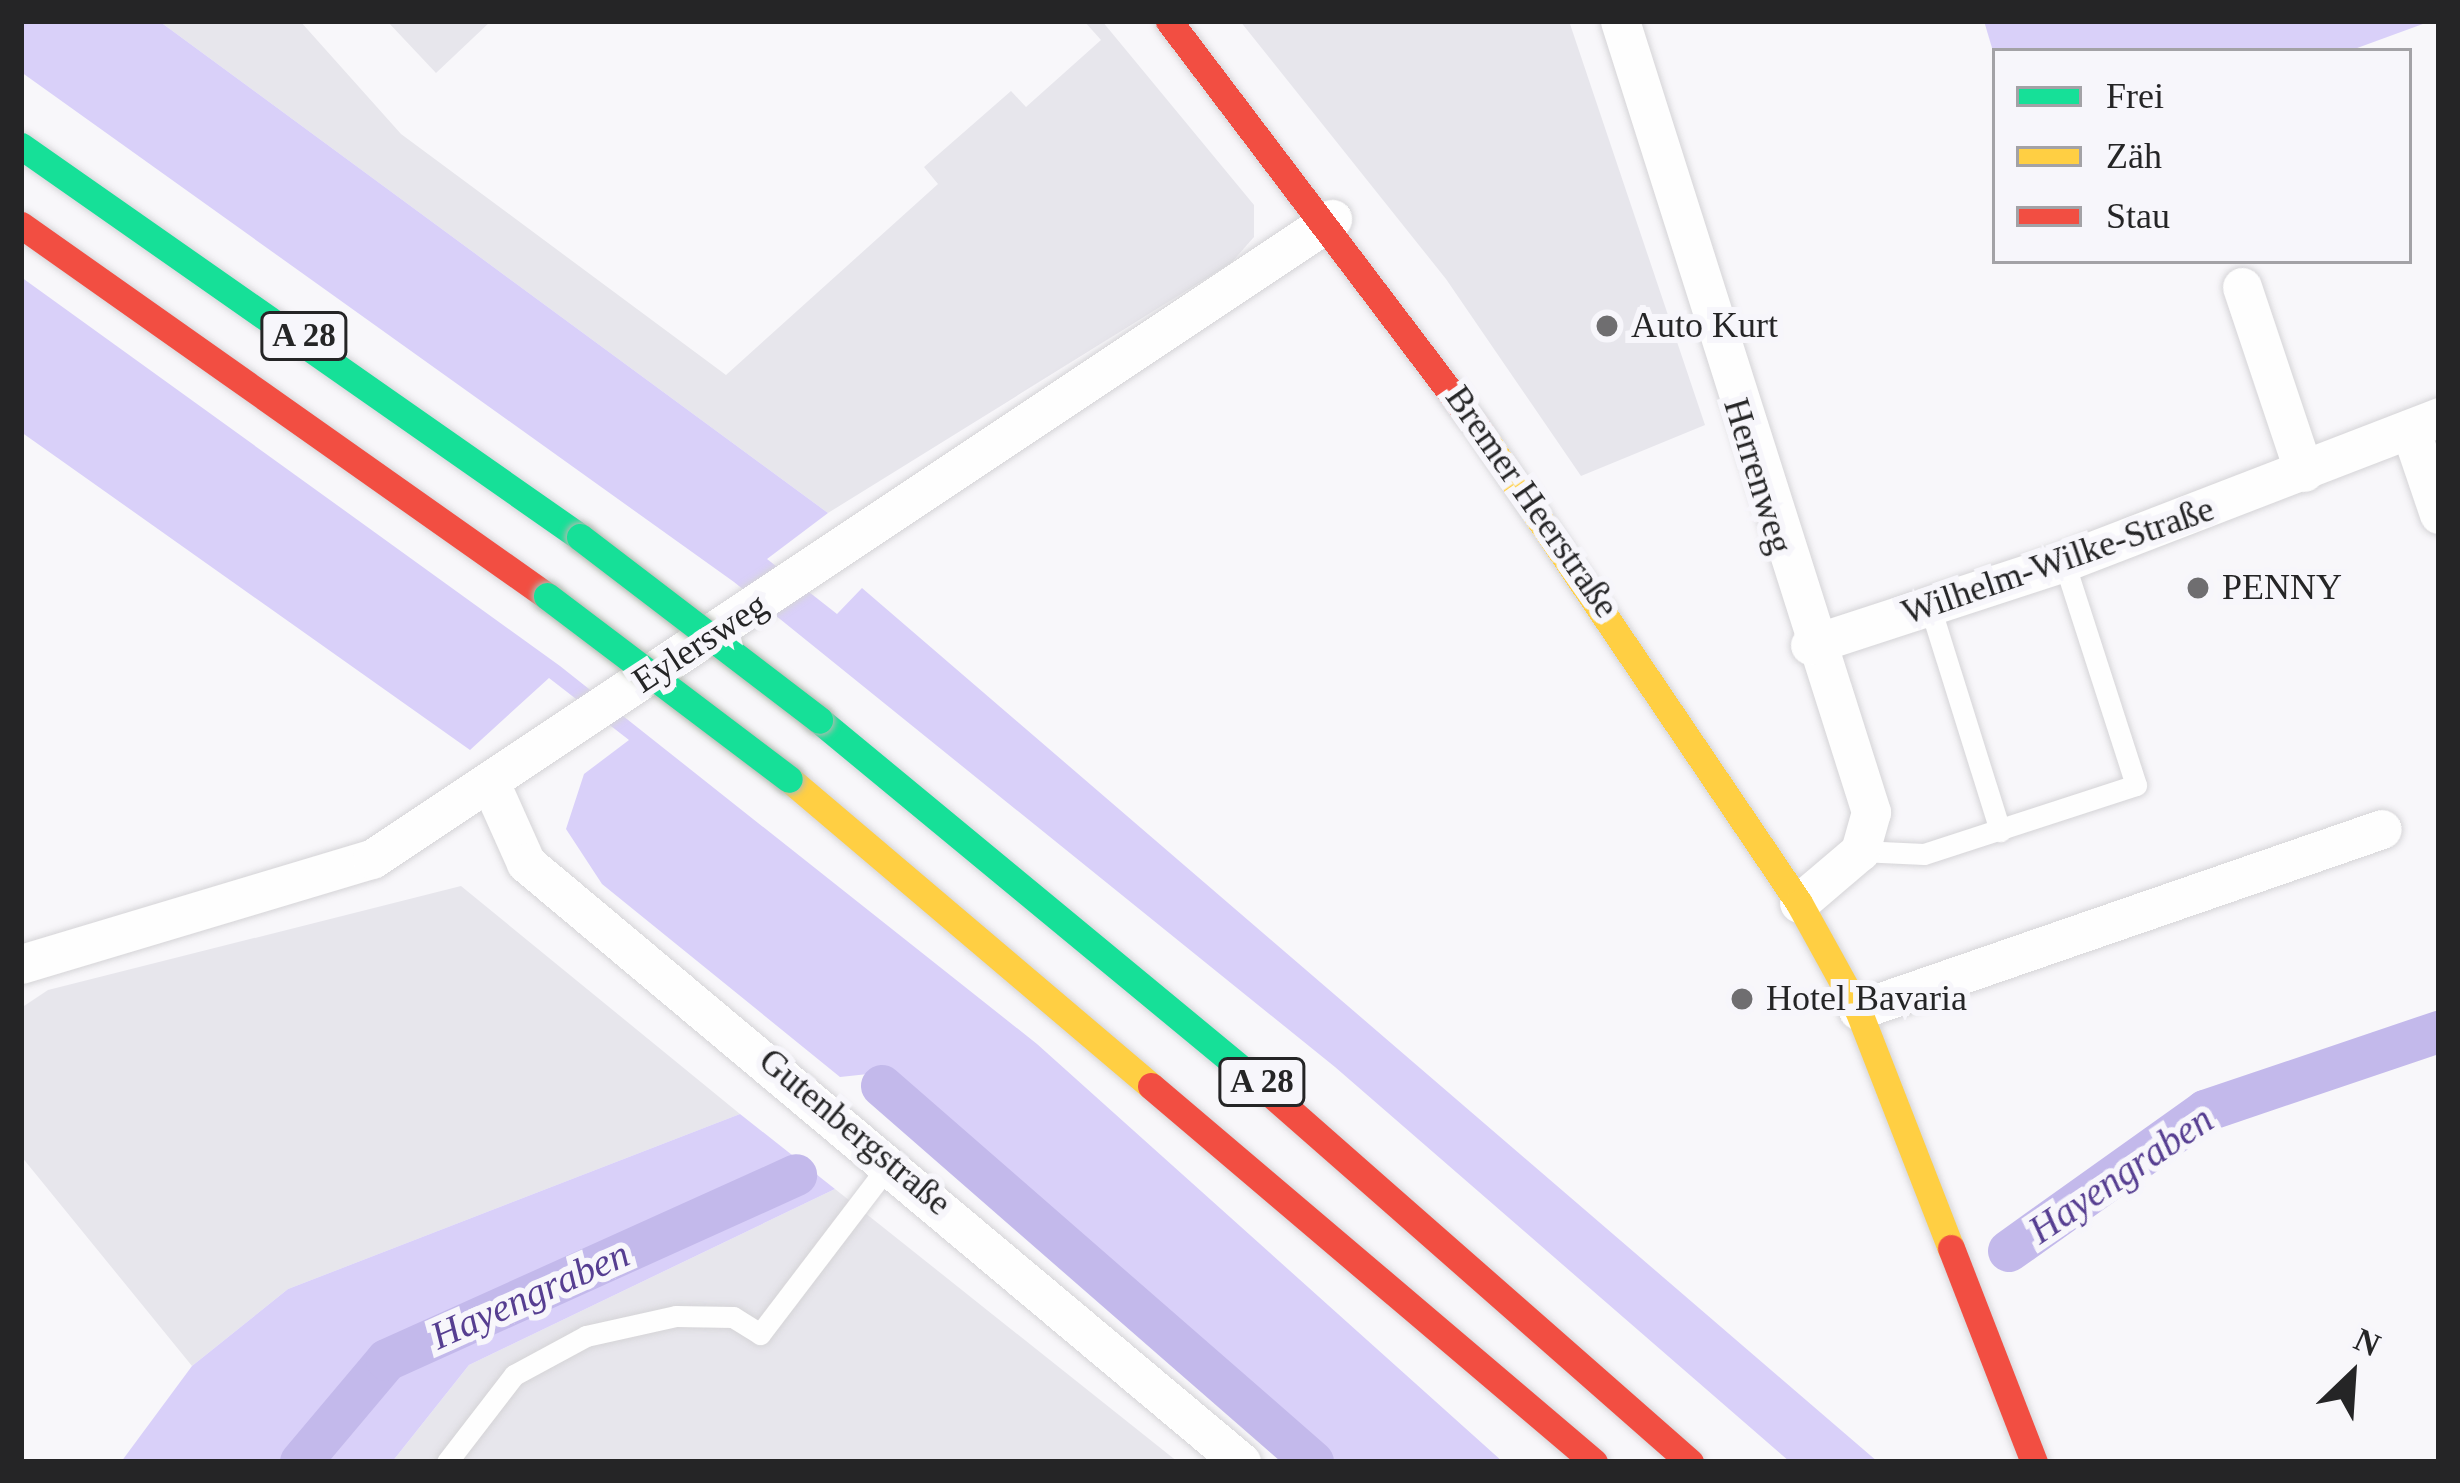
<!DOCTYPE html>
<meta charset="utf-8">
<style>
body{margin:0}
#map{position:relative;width:2460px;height:1483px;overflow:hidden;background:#f8f7fa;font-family:Georgia,serif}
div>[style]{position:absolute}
.built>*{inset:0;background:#e7e6ec}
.forest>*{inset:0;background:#d9d0f9}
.canal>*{height:42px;margin:-21px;padding:0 21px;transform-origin:21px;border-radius:21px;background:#c3b9eb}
.roads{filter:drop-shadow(0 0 3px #d5d4d7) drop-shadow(0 0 3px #d5d4d7)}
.lane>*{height:21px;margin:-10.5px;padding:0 10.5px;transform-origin:10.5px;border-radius:10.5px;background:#fefefe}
.street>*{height:39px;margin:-19.5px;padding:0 19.5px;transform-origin:19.5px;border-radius:19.5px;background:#fefefe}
.fast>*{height:27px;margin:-13.5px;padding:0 13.5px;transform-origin:13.5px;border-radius:13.5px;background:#16e098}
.slow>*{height:27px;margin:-13.5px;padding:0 13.5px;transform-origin:13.5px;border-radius:13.5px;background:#ffcf43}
.jam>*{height:27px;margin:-13.5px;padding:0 13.5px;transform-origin:13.5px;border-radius:13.5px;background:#f24e42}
.bridges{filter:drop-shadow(0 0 3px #b5b9b0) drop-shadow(0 0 3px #b5b9b0)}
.fast-bridge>*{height:27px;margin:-13.5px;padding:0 13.5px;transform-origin:13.5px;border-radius:13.5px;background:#16e098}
.dots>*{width:33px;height:33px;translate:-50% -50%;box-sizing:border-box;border:6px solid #f7f6fb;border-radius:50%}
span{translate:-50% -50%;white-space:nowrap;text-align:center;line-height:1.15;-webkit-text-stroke:12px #f7f6fb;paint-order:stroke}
.shield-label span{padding:3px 9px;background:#f7f6fb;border:3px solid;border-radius:9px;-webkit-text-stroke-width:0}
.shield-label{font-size:33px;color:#252526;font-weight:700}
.poi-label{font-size:36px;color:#252526}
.left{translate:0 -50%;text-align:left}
.street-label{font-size:36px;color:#252526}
.water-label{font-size:39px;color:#563e91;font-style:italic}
.frame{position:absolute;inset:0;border:24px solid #252526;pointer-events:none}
.legend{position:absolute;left:1992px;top:48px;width:420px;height:216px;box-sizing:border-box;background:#f7f6fb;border:3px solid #a3a2a6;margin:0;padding:15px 21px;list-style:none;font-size:36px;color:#252526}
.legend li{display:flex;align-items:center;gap:24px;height:60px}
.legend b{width:60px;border:3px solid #a3a2a6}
.north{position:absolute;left:2292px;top:1315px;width:120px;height:120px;-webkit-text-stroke:9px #f7f6fb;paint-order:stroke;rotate:25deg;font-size:33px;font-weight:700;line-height:48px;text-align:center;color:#252526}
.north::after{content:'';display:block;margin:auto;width:42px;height:54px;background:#252526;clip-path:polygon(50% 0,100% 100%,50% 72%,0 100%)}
</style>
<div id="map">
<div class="built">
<div style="clip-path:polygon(159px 21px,300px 21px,401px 134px,726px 375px,938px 184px,924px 167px,1011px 91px,1026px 107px,1101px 40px,1084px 21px,1102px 21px,1254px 205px,1254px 237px,1231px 263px,828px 513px)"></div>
<div style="clip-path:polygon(387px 21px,491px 21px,436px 73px)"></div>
<div style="clip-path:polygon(1240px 21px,1569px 21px,1705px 425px,1581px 476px,1446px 279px)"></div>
<div style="clip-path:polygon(461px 886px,740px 1114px,288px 1289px,192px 1366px,21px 1156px,21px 1008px,48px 990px)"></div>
<div style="clip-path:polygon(835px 1189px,1178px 1462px,392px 1462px,469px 1365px)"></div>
</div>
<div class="forest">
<div style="clip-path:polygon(21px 21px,159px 21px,828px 513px,767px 559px,837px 614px,862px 588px,1878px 1462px,1790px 1462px,1335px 1067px,734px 582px,21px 72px)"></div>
<div style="clip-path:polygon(1984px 21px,2431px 21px,2349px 51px,1995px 58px)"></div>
<div style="clip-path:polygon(21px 277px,560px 666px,1037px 1044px,1503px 1462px,1328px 1462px,887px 1072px,840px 1077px,602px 884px,566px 829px,584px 774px,629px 740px,549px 678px,470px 750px,21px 432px)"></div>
<div style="clip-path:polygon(740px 1114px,835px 1189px,469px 1365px,392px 1462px,121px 1462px,192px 1366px,288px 1289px)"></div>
</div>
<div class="canal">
<div style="left:882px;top:1086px;width:572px;rotate:41.1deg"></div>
<div style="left:2009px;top:1251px;width:241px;rotate:-35.5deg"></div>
<div style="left:2205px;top:1111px;width:247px;rotate:-18.7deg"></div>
<div style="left:301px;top:1462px;width:133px;rotate:-49.9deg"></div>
<div style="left:387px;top:1360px;width:449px;rotate:-24.3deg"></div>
</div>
<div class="roads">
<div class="lane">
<div style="left:1930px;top:607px;width:235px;rotate:72.6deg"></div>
<div style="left:1860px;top:851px;width:64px;rotate:2.7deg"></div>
<div style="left:1924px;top:854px;width:223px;rotate:-18deg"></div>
<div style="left:2136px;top:785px;width:234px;rotate:-107.9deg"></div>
<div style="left:447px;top:1462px;width:110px;rotate:-52.4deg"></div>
<div style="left:514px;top:1375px;width:82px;rotate:-28.4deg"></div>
<div style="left:586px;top:1336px;width:92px;rotate:-12.5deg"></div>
<div style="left:676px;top:1316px;width:57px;rotate:1deg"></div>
<div style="left:733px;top:1317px;width:32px;rotate:32deg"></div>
<div style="left:760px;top:1334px;width:216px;rotate:-52.7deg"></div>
</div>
<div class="street">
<div style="left:1620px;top:21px;width:830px;rotate:72.39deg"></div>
<div style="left:1871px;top:812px;width:41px;rotate:105.8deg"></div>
<div style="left:1860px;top:851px;width:80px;rotate:139.6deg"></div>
<div style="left:2242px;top:287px;width:195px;rotate:71.5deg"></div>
<div style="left:2410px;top:429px;width:90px;rotate:71.2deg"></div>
<div style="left:1810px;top:645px;width:267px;rotate:-18.1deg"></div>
<div style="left:2064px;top:562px;width:402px;rotate:-21.1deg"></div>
<div style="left:492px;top:787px;width:83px;rotate:65.9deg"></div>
<div style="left:526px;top:863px;width:933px;rotate:39.96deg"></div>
<div style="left:21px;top:964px;width:366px;rotate:-16.7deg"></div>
<div style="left:372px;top:859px;width:1154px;rotate:-33.69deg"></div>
<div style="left:1858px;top:1010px;width:554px;rotate:-19.06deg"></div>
</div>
<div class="fast">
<div style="left:21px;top:146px;width:682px;rotate:34.97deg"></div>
<div style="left:819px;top:720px;width:565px;rotate:39.55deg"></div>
</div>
<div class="slow">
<div style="left:1479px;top:430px;width:571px;rotate:55.92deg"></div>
<div style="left:1799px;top:903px;width:122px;rotate:61.1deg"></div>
<div style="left:1858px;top:1010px;width:256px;rotate:68.7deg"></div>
<div style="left:789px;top:779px;width:475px;rotate:40.3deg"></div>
</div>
<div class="jam">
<div style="left:1169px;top:21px;width:513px;rotate:52.84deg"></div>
<div style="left:21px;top:225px;width:644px;rotate:35.2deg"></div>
<div style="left:1255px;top:1080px;width:579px;rotate:41.29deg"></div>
<div style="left:1151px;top:1086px;width:581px;rotate:40.32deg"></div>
<div style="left:1951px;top:1248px;width:230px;rotate:68.8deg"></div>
</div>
</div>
<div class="bridges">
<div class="fast-bridge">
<div style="left:580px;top:537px;width:301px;rotate:37.4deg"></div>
<div style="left:547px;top:596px;width:303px;rotate:37.1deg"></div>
</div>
</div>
<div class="dots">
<div style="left:1607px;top:326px;background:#6f6e70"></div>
<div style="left:2198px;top:588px;background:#6f6e70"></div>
<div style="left:1742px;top:999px;background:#6f6e70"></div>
</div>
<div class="shield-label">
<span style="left:304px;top:336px">A 28</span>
<span style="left:1262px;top:1082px">A 28</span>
</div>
<div class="poi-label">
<span class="left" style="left:1631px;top:326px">Auto Kurt</span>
<span class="left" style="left:2222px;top:588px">PENNY</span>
<span class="left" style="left:1766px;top:999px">Hotel Bavaria</span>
</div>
<div class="street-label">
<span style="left:1758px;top:476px;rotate:73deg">Herrenweg</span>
<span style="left:1532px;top:502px;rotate:55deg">Bremer Heerstraße</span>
<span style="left:2058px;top:561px;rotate:-19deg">Wilhelm-Wilke-Straße</span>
<span style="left:700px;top:643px;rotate:-33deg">Eylersweg</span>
<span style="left:855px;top:1132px;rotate:40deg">Gutenbergstraße</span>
</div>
<div class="water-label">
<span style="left:2121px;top:1175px;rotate:-34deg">Hayengraben</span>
<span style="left:530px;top:1295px;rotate:-24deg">Hayengraben</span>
</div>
<div class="frame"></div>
<ul class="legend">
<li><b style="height:15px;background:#16e098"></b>Frei</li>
<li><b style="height:15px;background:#ffcf43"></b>Zäh</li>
<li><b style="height:15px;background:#f24e42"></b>Stau</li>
</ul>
<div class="north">N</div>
</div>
